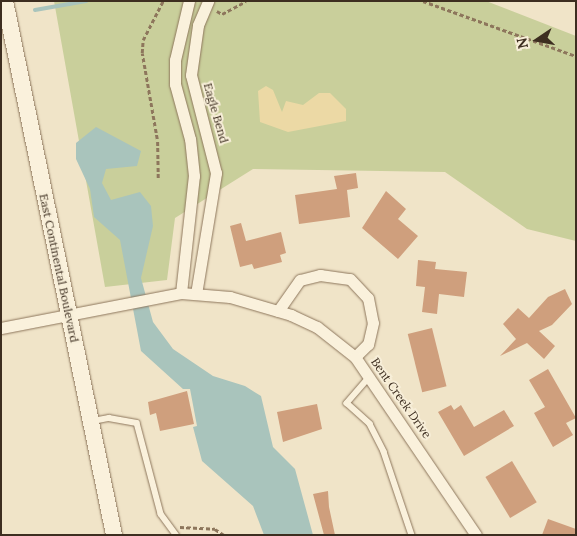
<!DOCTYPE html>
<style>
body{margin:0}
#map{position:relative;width:577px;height:536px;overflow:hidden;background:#f0e4c8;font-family:Lora,serif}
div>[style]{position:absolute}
.green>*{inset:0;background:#c9cf9b}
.sand>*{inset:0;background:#ecd9a5}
.water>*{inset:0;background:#a9c4bc}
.stream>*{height:4px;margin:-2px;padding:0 2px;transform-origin:2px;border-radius:2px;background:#a9c4bc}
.building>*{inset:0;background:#cf9f7d;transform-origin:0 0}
.path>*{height:2.5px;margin-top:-1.25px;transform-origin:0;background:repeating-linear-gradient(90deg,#8d765c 0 4px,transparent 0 6.5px)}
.roads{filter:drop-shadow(0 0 1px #8d765c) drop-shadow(0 0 1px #8d765c)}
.lane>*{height:5.5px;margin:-2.75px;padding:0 2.75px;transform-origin:2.75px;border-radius:2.75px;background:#faf1dc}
.street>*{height:11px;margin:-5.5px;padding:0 5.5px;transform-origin:5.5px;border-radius:5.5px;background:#faf1dc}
.secondary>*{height:16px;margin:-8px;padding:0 8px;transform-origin:8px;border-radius:8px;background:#faf1dc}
span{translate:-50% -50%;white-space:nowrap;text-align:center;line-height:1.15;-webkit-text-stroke:4px #f7eed8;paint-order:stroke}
.street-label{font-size:12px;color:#3d2e20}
.frame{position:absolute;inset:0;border:2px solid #3d2e20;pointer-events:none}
.north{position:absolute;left:512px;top:15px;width:50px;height:50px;-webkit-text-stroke:4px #f7eed8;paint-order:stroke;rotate:258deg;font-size:14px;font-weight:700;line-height:20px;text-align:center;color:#3d2e20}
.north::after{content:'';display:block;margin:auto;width:18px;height:22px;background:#3d2e20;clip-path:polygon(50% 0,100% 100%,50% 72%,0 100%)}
</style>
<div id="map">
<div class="green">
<div style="clip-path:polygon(54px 1px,486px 1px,576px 36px,576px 241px,527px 229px,445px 172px,253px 169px,175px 218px,167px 280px,105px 287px)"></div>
</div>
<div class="sand">
<div style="clip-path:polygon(266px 86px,273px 90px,282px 112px,286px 101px,303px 105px,319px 93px,330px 93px,346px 109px,346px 121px,288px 132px,260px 122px,258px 91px)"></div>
</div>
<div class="water">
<div style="clip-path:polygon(96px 127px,141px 151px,137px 166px,106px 169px,102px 183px,111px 200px,140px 192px,151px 206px,153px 226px,141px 278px,153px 322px,173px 349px,213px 376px,245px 386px,261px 396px,273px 447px,295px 469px,313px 535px,264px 535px,253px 506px,202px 461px,193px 427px,197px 426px,190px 389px,183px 389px,141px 351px,120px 240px,94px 217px,90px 189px,76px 159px,76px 143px)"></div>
</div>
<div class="stream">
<div style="left:35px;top:10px;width:52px;rotate:-10deg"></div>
</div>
<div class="building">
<div style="clip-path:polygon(356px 173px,358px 188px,347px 190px,350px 217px,299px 224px,295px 195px,337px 189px,334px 176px)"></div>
<div style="clip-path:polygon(386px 191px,406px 209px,398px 219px,418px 236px,398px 259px,362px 228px)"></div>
<div style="clip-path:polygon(241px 223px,246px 241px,281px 232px,286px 253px,280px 255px,282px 262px,254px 269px,252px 264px,240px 267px,230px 226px)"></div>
<div style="clip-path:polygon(418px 260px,436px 262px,435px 269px,467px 272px,464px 297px,439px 294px,437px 314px,422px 312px,425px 287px,416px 286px)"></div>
<div style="clip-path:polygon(565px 289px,572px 304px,552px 325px,539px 331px,555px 346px,544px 359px,527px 343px,500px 356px,516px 339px,503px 324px,518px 308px,529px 318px,548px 297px)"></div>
<div style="left:432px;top:328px;width:60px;height:25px;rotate:76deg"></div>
<div style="clip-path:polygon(548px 369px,576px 418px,566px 423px,573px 435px,553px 447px,534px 413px,545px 407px,529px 380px)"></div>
<div style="clip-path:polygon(187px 391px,194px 424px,160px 431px,156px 413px,150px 415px,148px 402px)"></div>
<div style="clip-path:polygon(317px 404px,322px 429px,283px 442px,277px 412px)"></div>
<div style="clip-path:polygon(451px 405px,454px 410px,461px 405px,474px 427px,504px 410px,514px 426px,464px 456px,438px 412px)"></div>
<div style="left:512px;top:461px;width:48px;height:31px;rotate:59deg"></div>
<div style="clip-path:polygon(328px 491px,329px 507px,335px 535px,324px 535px,313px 494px)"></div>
<div style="clip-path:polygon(548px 519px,576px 529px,576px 535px,542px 535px)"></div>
</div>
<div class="path">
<div style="left:423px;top:1px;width:163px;rotate:19.8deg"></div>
<div style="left:217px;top:11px;width:6px;rotate:31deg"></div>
<div style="left:222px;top:14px;width:27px;rotate:-28deg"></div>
<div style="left:158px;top:178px;width:39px;rotate:-91deg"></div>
<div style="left:157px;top:139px;width:87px;rotate:-99.9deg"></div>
<div style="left:142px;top:53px;width:13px;rotate:-86deg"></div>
<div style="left:143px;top:40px;width:44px;rotate:-62.9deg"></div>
<div style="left:180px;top:527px;width:35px;rotate:3deg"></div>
<div style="left:215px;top:529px;width:11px;rotate:34deg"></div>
</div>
<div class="roads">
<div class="lane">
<div style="left:370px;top:377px;width:35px;rotate:131deg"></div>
<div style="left:347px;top:403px;width:31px;rotate:42deg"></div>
<div style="left:370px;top:424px;width:31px;rotate:63deg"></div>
<div style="left:384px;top:452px;width:88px;rotate:71.4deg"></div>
<div style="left:93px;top:421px;width:16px;rotate:-11deg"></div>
<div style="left:109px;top:418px;width:28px;rotate:10deg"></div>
<div style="left:137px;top:423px;width:94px;rotate:75.2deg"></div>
<div style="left:161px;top:514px;width:26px;rotate:54deg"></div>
</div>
<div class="street">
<div style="left:181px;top:293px;width:118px;rotate:-83.7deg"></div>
<div style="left:194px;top:176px;width:37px;rotate:-96deg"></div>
<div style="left:190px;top:139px;width:57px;rotate:-105.3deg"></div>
<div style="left:175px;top:84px;width:24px;rotate:-90deg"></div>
<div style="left:175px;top:60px;width:61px;rotate:-76.7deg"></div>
<div style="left:196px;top:294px;width:123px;rotate:-80.6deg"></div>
<div style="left:216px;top:173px;width:101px;rotate:-104.3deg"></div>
<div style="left:191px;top:75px;width:50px;rotate:-82deg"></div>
<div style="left:198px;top:25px;width:26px;rotate:-67deg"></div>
<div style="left:278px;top:311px;width:38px;rotate:-55deg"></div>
<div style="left:300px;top:280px;width:21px;rotate:-14deg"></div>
<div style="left:320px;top:275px;width:30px;rotate:8deg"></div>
<div style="left:350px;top:279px;width:26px;rotate:47deg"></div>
<div style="left:368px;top:298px;width:25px;rotate:79deg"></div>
<div style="left:373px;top:323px;width:22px;rotate:103deg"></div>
<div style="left:368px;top:344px;width:18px;rotate:135deg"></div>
<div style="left:1px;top:328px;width:183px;rotate:-11deg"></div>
<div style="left:181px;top:293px;width:49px;rotate:4.7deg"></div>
<div style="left:230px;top:297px;width:64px;rotate:16.4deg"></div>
<div style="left:291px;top:315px;width:29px;rotate:25deg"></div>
<div style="left:317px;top:327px;width:48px;rotate:38.3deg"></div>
<div style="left:355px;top:357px;width:215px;rotate:55.8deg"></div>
</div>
<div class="secondary">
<div style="left:5px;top:1px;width:545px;rotate:78.46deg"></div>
</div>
</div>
<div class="street-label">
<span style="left:216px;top:113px;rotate:74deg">Eagle Bend</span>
<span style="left:59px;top:268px;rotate:78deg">East Continental Boulevard</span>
<span style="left:401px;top:398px;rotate:55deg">Bent Creek Drive</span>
</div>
<div class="frame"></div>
<div class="north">N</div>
</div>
